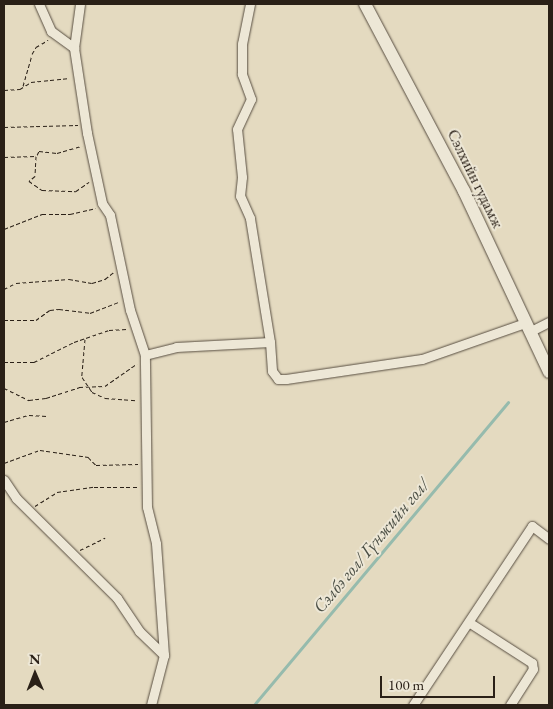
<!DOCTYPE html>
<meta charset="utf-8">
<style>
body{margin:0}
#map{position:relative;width:553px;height:709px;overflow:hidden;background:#e4dac0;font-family:"EB Garamond",serif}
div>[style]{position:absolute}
.stream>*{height:2.5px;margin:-1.25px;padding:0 1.25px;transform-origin:1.25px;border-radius:1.25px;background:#96bbad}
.path>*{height:1px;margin-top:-0.5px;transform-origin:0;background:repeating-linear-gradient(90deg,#2a2017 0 4px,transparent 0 6.5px)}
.roads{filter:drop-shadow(0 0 1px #584e41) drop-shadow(0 0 1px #584e41)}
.minor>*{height:9px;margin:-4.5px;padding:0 4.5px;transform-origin:4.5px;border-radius:4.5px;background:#ede7d6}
.secondary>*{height:12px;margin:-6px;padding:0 6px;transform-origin:6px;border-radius:6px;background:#ede7d6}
span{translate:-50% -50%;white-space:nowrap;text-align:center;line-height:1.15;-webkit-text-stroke:4px #ede7d6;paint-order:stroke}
.street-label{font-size:16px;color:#2a2017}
.water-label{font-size:18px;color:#4a4e44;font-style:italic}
.frame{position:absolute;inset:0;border:5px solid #2a2017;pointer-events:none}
.north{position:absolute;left:10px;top:649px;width:50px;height:50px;-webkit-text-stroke:4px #ede7d6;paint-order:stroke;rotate:359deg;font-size:14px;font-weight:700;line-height:20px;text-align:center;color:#2a2017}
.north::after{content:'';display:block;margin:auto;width:18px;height:22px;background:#2a2017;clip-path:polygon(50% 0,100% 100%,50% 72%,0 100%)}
.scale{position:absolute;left:380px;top:676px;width:115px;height:22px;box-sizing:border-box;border:2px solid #2a2017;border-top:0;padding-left:6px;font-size:15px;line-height:18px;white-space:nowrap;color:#2a2017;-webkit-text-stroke:4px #ede7d6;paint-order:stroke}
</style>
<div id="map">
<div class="stream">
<div style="left:254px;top:705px;width:395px;rotate:-50deg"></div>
</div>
<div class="path">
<div style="left:23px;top:86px;width:33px;rotate:-74deg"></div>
<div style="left:32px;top:54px;width:8px;rotate:-60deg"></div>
<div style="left:36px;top:47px;width:14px;rotate:-30deg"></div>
<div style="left:4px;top:90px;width:16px;rotate:-4deg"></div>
<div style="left:20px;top:89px;width:13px;rotate:-32deg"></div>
<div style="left:31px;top:82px;width:39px;rotate:-6deg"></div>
<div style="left:4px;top:127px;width:74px;rotate:-1.5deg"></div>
<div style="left:37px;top:155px;width:4px;rotate:-63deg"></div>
<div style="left:39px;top:151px;width:18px;rotate:6deg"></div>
<div style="left:57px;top:153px;width:26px;rotate:-16deg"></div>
<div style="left:4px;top:157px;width:32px;rotate:-2deg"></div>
<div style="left:36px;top:156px;width:20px;rotate:93deg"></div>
<div style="left:35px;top:176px;width:8px;rotate:140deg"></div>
<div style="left:29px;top:181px;width:16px;rotate:35deg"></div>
<div style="left:42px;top:190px;width:34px;rotate:2deg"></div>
<div style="left:76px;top:191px;width:16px;rotate:-35deg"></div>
<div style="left:4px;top:229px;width:41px;rotate:-21.5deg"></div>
<div style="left:42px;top:214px;width:28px"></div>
<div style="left:70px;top:214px;width:26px;rotate:-13deg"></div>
<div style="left:4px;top:289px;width:13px;rotate:-27deg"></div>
<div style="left:16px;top:283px;width:53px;rotate:-4.3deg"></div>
<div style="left:69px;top:279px;width:23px;rotate:10deg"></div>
<div style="left:92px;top:283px;width:14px;rotate:-17deg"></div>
<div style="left:105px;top:279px;width:11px;rotate:-38deg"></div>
<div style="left:4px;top:320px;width:32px"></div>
<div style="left:36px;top:320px;width:17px;rotate:-36deg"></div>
<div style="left:50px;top:310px;width:9px;rotate:-6deg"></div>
<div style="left:59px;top:309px;width:31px;rotate:7deg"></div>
<div style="left:90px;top:313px;width:31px;rotate:-21deg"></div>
<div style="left:85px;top:339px;width:38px;rotate:95deg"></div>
<div style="left:82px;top:377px;width:18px;rotate:56deg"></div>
<div style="left:92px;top:392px;width:14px;rotate:25deg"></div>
<div style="left:105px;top:398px;width:31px;rotate:4deg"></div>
<div style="left:4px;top:362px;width:30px"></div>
<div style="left:34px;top:362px;width:45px;rotate:-26.6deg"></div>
<div style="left:74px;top:342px;width:37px;rotate:-19deg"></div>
<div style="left:109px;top:330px;width:18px;rotate:-3deg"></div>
<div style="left:4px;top:388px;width:28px;rotate:26deg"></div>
<div style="left:29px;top:400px;width:17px;rotate:-7deg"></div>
<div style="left:46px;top:398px;width:35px;rotate:-18deg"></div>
<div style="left:79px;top:387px;width:26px;rotate:-2deg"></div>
<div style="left:105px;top:386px;width:39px;rotate:-35deg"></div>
<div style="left:4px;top:422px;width:26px;rotate:-16deg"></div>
<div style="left:29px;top:415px;width:18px;rotate:3deg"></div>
<div style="left:4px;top:463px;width:38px;rotate:-20deg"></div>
<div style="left:40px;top:450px;width:49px;rotate:8.3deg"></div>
<div style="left:88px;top:457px;width:11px;rotate:45deg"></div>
<div style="left:96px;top:465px;width:42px;rotate:-1.4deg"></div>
<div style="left:35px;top:506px;width:26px;rotate:-32deg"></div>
<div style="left:57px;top:492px;width:37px;rotate:-8deg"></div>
<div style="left:94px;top:487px;width:45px"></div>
<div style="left:80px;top:550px;width:28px;rotate:-26deg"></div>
</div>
<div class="roads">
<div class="minor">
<div style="left:39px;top:4px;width:30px;rotate:66deg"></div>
<div style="left:51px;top:31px;width:29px;rotate:36deg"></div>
<div style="left:529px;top:332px;width:22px;rotate:-27deg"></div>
<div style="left:270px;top:342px;width:29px;rotate:86deg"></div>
<div style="left:272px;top:371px;width:10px;rotate:53deg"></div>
<div style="left:278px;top:379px;width:8px"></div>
<div style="left:286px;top:379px;width:137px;rotate:-8.4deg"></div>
<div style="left:422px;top:359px;width:109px;rotate:-19.3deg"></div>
<div style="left:145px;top:355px;width:32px;rotate:-14deg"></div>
<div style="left:176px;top:347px;width:94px;rotate:-3deg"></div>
<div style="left:270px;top:342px;width:126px;rotate:-99.2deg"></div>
<div style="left:250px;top:218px;width:24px;rotate:-114deg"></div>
<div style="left:240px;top:196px;width:19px;rotate:-84deg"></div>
<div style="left:242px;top:177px;width:48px;rotate:-95.9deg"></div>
<div style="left:237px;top:129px;width:33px;rotate:-65deg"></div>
<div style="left:251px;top:99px;width:27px;rotate:-110deg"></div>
<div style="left:242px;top:74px;width:30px;rotate:-90deg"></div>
<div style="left:242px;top:44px;width:41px;rotate:-78.7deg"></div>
<div style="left:4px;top:480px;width:22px;rotate:56deg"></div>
<div style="left:16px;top:498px;width:142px;rotate:44.7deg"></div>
<div style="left:117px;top:598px;width:40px;rotate:56deg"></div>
<div style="left:139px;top:631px;width:35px;rotate:44deg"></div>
<div style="left:164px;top:655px;width:112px;rotate:-94.1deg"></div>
<div style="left:156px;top:543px;width:37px;rotate:-104deg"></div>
<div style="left:147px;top:507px;width:152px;rotate:-90.8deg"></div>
<div style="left:145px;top:355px;width:47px;rotate:-108.4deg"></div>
<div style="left:130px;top:310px;width:97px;rotate:-101.9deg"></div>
<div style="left:110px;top:215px;width:14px;rotate:-124deg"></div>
<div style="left:102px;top:203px;width:72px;rotate:-102.1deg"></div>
<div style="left:87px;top:133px;width:86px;rotate:-98.7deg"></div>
<div style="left:74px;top:48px;width:44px;rotate:-82.2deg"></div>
<div style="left:470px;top:623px;width:74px;rotate:32.8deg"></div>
<div style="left:532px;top:663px;width:6px;rotate:81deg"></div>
<div style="left:533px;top:669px;width:43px;rotate:122.6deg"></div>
<div style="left:151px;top:705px;width:52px;rotate:-75.4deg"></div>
<div style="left:413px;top:705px;width:215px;rotate:-56.4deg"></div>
<div style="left:532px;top:526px;width:21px;rotate:37deg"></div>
</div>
<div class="secondary">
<div style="left:365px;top:4px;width:212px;rotate:62.1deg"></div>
<div style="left:464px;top:191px;width:200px;rotate:64.8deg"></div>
</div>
</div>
<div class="street-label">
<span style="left:475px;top:179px;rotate:64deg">Сэлхийн гудамж</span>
</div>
<div class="water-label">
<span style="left:371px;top:546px;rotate:-50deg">Сэлбэ гол/ Гүнжийн гол/</span>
</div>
<div class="frame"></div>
<div class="north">N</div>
<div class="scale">100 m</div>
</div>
